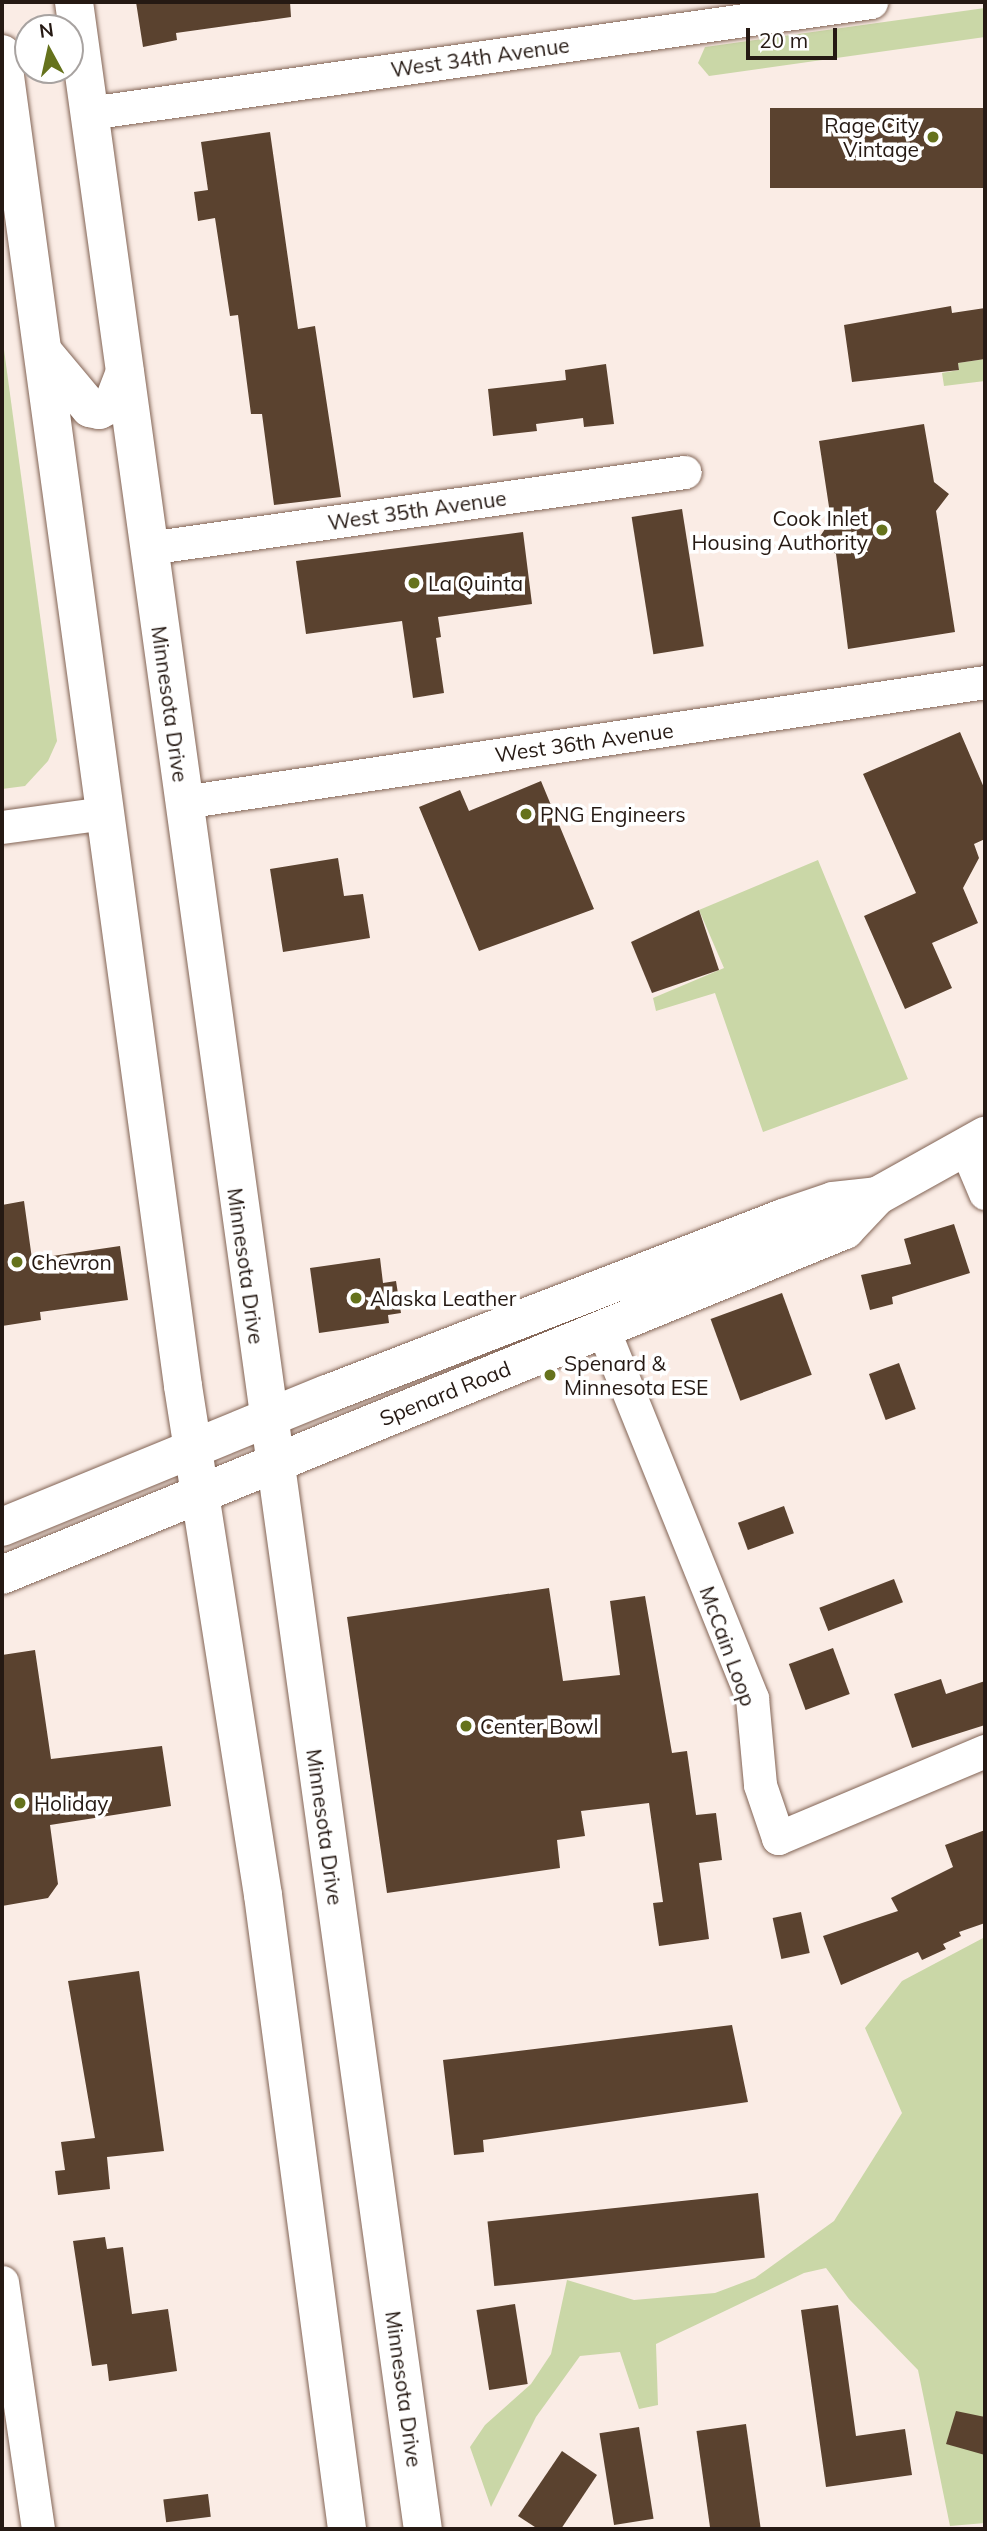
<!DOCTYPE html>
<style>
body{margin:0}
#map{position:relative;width:987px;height:2531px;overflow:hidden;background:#faece5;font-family:Mulish,sans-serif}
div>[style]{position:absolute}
.green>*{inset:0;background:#cad7a7}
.building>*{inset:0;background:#5a422f;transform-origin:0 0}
.roads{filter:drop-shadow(0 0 2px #826455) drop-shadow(0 0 2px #826455)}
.minor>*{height:33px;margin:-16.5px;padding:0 16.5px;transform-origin:16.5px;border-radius:16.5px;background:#fff}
.major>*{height:38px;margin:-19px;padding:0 19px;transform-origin:19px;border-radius:19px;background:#fff}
.dots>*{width:19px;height:19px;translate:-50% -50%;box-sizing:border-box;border:4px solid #fff;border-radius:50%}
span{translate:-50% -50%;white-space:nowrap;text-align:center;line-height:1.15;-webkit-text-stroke:7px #fff;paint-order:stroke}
.street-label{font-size:21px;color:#251913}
.poi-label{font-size:21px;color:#251913}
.right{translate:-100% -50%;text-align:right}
.left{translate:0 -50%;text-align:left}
.frame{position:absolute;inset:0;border:4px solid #251913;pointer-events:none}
.north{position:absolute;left:14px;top:14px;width:70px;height:70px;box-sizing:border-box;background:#fff;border:2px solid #a8a3a1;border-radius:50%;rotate:352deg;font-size:19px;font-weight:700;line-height:28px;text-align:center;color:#251913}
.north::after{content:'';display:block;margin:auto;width:24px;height:32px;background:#65721c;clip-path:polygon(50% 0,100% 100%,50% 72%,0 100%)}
.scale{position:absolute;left:746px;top:28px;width:91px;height:32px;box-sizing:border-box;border:4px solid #251913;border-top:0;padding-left:9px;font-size:21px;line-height:24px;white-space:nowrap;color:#251913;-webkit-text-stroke:5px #fff;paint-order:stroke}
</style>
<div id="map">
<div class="green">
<div style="clip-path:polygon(985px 8px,985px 37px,709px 76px,698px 63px,705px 47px)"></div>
<div style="clip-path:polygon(2px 335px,57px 741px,48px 761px,25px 786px,2px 789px)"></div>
<div style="clip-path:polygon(985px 359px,985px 381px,944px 386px,942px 373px,959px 370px,958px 363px)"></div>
<div style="clip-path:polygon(818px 860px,908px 1079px,763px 1132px,715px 993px,656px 1011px,653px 998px,724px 968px,699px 910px)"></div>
<div style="clip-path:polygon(985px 1937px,985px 2523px,950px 2526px,918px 2370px,849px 2299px,826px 2268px,804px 2273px,656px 2344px,658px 2405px,639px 2409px,620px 2352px,580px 2356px,536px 2417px,491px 2507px,470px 2447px,485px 2425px,531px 2384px,551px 2354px,567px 2280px,634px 2300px,715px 2293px,755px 2278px,834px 2221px,902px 2113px,865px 2028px,902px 1981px)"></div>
</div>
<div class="building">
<div style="clip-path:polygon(136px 2px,290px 2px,291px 17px,176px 33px,177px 40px,143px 47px)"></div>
<div style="left:985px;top:108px;width:80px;height:215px;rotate:90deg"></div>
<div style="clip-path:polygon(270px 132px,298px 329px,315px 326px,341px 497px,274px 505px,262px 414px,251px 414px,238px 315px,230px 316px,215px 218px,198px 221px,194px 192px,208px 190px,201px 142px)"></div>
<div style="clip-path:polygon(951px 306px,952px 313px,985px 308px,985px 359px,958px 363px,959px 370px,852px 382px,844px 325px)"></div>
<div style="clip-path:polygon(606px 364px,614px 424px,584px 427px,583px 418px,536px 424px,537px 431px,493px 436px,488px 389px,566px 380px,565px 370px)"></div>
<div style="clip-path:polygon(924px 424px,934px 482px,949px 494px,936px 511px,955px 632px,848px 649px,836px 554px,817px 541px,831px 520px,819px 441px)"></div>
<div style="left:682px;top:509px;width:139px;height:51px;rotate:81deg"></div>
<div style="clip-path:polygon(523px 532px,532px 604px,438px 617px,441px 637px,436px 638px,444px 693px,413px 698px,402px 621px,306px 634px,296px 561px)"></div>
<div style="clip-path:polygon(960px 732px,985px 790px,985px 839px,974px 844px,979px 858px,963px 888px,978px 923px,932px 943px,952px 988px,905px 1009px,864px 916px,916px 893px,863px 774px)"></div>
<div style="clip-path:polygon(541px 781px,594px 909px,479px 951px,419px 807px,460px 790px,469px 811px)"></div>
<div style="clip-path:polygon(338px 858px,344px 896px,363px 894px,370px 938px,283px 952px,270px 869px)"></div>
<div style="clip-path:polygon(699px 910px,719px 970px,652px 993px,631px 942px)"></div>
<div style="clip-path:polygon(24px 1201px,32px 1259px,120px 1246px,128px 1300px,40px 1312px,41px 1320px,2px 1326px,2px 1205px)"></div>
<div style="clip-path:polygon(954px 1224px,970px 1273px,892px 1297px,893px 1304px,870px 1310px,861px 1275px,911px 1264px,904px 1239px)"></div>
<div style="clip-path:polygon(380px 1258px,383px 1283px,396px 1281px,401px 1313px,388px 1315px,389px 1323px,319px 1333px,310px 1268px)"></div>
<div style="left:782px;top:1293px;width:87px;height:76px;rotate:70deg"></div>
<div style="left:899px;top:1363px;width:49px;height:32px;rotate:70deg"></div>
<div style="left:784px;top:1506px;width:29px;height:49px;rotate:70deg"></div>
<div style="left:894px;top:1579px;width:25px;height:80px;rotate:69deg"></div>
<div style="clip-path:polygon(549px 1588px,563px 1681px,620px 1675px,610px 1601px,645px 1596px,672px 1753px,687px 1751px,696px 1815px,716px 1813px,722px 1860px,699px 1863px,709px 1939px,659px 1946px,653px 1903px,663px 1902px,649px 1803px,581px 1811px,585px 1836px,557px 1840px,560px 1868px,387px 1893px,347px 1617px)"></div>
<div style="left:833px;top:1648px;width:49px;height:47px;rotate:70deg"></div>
<div style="clip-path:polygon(35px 1650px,51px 1759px,162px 1746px,171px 1806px,50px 1825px,58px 1884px,48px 1898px,2px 1906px,2px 1655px)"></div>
<div style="clip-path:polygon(941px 1679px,946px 1694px,985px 1681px,985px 1725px,912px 1748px,894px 1694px)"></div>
<div style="clip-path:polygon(985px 1830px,985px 1923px,959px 1932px,961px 1936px,943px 1944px,946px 1949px,922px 1960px,918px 1952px,841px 1985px,823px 1936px,898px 1911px,891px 1898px,953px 1867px,945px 1845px)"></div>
<div style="left:801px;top:1912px;width:42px;height:29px;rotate:78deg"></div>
<div style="clip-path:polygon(139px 1971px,164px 2151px,107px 2157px,110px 2189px,58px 2195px,55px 2171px,65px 2170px,61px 2142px,95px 2138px,68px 1981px)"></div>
<div style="clip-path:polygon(732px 2025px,748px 2102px,483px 2140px,484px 2152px,454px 2155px,443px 2060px)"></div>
<div style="left:758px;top:2193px;width:65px;height:272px;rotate:84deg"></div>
<div style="clip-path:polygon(105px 2237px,107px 2249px,123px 2247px,132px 2314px,168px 2309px,177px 2371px,109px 2381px,107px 2364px,92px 2366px,73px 2241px)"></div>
<div style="left:515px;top:2304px;width:81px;height:39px;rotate:81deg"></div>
<div style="clip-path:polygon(838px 2305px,856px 2436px,905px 2429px,912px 2475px,826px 2487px,801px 2310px)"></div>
<div style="clip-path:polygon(956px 2411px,985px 2417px,985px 2455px,946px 2444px)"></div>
<div style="left:746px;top:2424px;width:106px;height:50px;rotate:82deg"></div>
<div style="left:639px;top:2427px;width:93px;height:40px;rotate:81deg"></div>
<div style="clip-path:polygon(562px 2451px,597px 2475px,561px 2529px,538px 2529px,518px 2516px)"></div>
<div style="left:208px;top:2494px;width:23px;height:45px;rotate:83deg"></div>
</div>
<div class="roads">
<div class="minor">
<div style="left:89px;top:113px;width:790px;rotate:-8.08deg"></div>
<div style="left:148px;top:548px;width:542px;rotate:-8.06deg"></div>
<div style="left:183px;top:802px;width:811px;rotate:-8.51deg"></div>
<div style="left:2px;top:827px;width:105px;rotate:-7.7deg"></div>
<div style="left:966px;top:1148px;width:49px;rotate:67.1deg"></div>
<div style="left:603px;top:1329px;width:398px;rotate:68deg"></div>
<div style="left:752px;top:1698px;width:87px;rotate:84.7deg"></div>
<div style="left:760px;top:1785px;width:56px;rotate:71.2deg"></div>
<div style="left:778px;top:1838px;width:225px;rotate:-22.8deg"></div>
<div style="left:2px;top:2282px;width:250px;rotate:81.7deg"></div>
</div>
<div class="major">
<div style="left:74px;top:2px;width:2551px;rotate:82.14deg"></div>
<div style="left:2px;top:54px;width:1344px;rotate:82.26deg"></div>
<div style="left:183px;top:1386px;width:515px;rotate:81.07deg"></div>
<div style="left:263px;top:1895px;width:640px;rotate:82.45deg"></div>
<div style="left:44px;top:353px;width:72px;rotate:50.1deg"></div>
<div style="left:90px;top:408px;width:9px;rotate:13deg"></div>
<div style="left:99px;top:410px;width:16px;rotate:-27deg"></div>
<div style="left:113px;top:403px;width:33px;rotate:-69deg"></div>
<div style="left:2px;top:1527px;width:351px;rotate:-22.3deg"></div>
<div style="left:327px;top:1394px;width:489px;rotate:-21.1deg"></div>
<div style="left:783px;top:1218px;width:53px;rotate:-18.8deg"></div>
<div style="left:833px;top:1201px;width:44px;rotate:-6.5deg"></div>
<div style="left:877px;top:1196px;width:124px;rotate:-29.1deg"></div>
<div style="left:2px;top:1575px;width:911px;rotate:-22.26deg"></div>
<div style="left:845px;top:1230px;width:47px;rotate:-46.7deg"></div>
</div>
</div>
<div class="dots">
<div style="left:933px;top:137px;background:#65721c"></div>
<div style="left:882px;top:530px;background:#65721c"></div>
<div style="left:414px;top:583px;background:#65721c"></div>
<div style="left:526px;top:814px;background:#65721c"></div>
<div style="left:17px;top:1262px;background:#65721c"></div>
<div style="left:356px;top:1298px;background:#65721c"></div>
<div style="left:550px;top:1375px;background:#65721c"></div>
<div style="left:466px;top:1726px;background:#65721c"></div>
<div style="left:20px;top:1803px;background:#65721c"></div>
</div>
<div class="street-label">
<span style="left:480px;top:57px;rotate:-8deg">West 34th Avenue</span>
<span style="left:417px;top:510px;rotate:-8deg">West 35th Avenue</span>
<span style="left:170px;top:704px;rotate:82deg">Minnesota Drive</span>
<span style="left:584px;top:742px;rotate:-8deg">West 36th Avenue</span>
<span style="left:246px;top:1266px;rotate:82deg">Minnesota Drive</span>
<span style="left:445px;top:1393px;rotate:-22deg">Spenard Road</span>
<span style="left:728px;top:1646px;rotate:70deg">McCain Loop</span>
<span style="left:325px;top:1827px;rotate:82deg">Minnesota Drive</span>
<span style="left:404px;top:2389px;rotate:82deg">Minnesota Drive</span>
</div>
<div class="poi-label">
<span class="right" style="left:919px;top:137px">Rage City<br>Vintage</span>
<span class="right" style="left:868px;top:530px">Cook Inlet<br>Housing Authority</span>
<span class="left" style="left:428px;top:583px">La Quinta</span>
<span class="left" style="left:540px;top:814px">PNG Engineers</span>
<span class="left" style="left:31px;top:1262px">Chevron</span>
<span class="left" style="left:370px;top:1298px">Alaska Leather</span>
<span class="left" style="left:564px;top:1375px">Spenard &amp;<br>Minnesota ESE</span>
<span class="left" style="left:480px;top:1726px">Center Bowl</span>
<span class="left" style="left:34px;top:1803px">Holiday</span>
</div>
<div class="frame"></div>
<div class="north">N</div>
<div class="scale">20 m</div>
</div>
